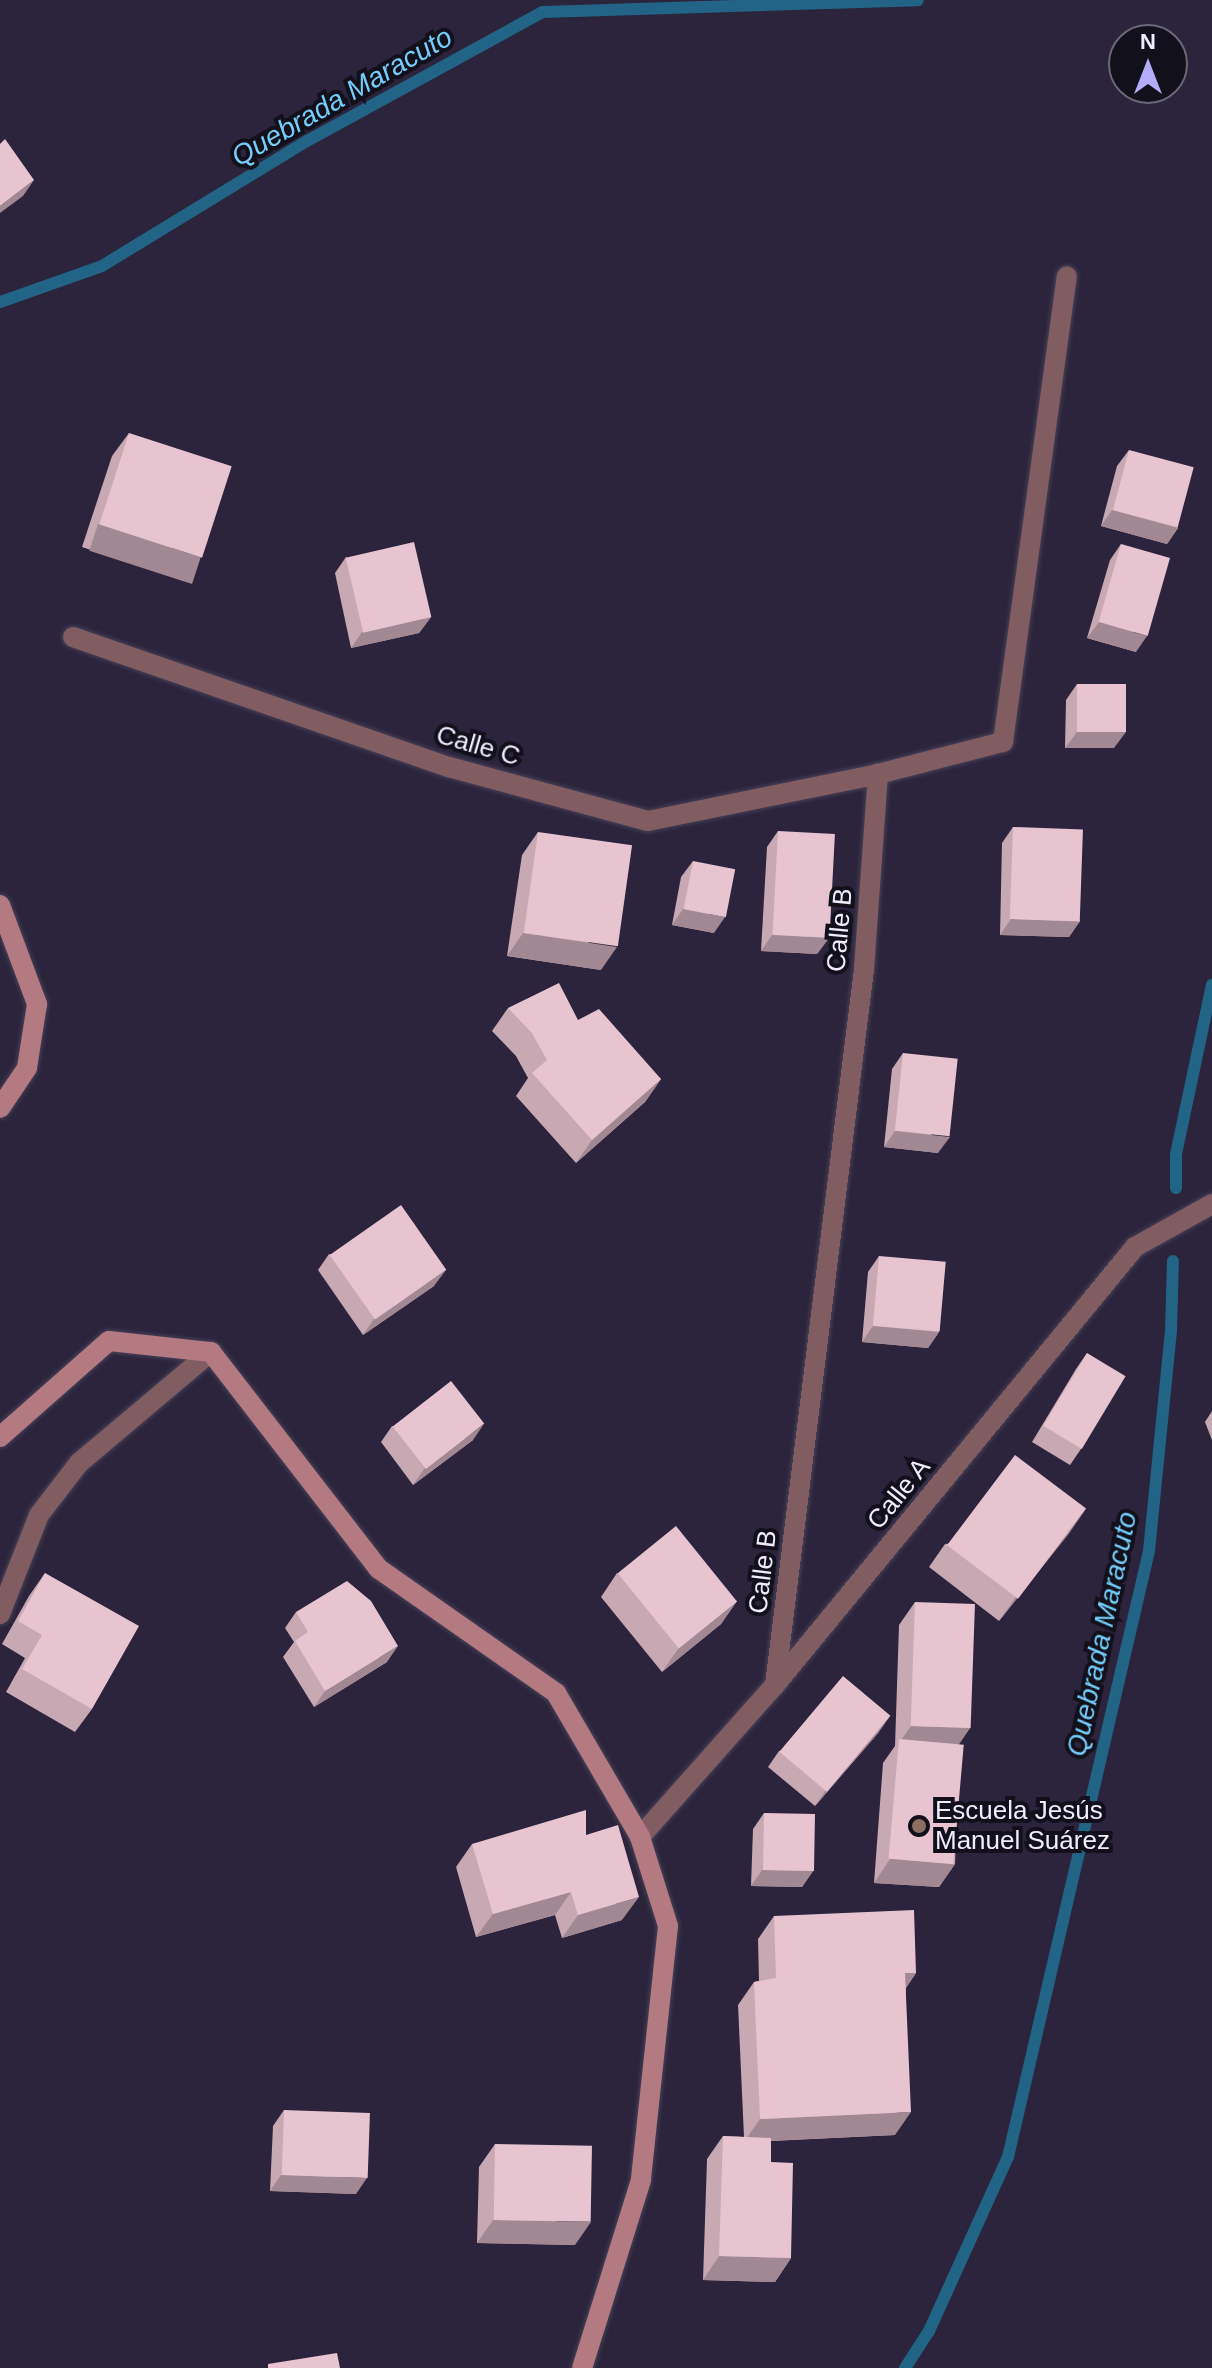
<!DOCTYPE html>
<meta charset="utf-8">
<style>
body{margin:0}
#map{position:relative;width:1212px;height:2368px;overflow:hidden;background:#2b243c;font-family:Helvetica,sans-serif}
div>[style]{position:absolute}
.stream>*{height:12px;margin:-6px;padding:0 6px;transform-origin:6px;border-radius:6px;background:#216485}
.roads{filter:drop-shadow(0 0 2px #474057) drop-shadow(0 0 2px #474057)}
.street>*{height:20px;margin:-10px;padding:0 10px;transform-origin:10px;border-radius:10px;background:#815d62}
.secondary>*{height:20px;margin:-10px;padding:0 10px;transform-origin:10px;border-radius:10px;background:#b37a82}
.wall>*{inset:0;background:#c8a8b3}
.shaded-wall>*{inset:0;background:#a28892;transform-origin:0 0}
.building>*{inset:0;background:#e8c3d0;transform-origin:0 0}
.dots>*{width:22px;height:22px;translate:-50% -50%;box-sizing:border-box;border:4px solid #12101a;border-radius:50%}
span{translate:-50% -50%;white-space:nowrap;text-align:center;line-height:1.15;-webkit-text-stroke:8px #12101a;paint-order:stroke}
.street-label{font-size:26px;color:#f0ecfd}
.poi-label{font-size:26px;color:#f0ecfd}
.left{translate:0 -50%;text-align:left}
.water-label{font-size:28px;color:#75cdfc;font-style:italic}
.north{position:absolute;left:1108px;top:24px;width:80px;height:80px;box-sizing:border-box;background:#12101a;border:2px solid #6b6875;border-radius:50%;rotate:0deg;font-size:22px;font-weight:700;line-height:32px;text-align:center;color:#f0ecfd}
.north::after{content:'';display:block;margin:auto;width:28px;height:36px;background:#b4acf9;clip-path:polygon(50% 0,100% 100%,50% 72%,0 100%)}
</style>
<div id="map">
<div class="stream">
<div style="left:0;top:302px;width:108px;rotate:-19.4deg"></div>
<div style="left:102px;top:266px;width:240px;rotate:-31.4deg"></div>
<div style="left:307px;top:141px;width:269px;rotate:-28.7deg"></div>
<div style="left:543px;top:12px;width:375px;rotate:-1.8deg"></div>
<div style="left:1176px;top:1188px;width:34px;rotate:-90deg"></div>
<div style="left:1176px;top:1154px;width:173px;rotate:-78deg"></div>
<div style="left:905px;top:2368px;width:44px;rotate:-57deg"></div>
<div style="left:929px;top:2331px;width:191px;rotate:-65.6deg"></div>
<div style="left:1008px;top:2157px;width:622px;rotate:-76.9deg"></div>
<div style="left:1149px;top:1551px;width:221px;rotate:-84.3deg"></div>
<div style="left:1171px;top:1331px;width:70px;rotate:-88.4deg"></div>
</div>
<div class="roads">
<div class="street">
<div style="left:73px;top:637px;width:398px;rotate:19.1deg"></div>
<div style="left:449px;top:767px;width:206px;rotate:15.2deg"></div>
<div style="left:648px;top:821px;width:235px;rotate:-11.5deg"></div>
<div style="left:0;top:1614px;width:106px;rotate:-68.5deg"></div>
<div style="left:39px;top:1515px;width:66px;rotate:-52.4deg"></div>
<div style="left:79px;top:1463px;width:172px;rotate:-40.1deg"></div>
<div style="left:775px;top:1685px;width:722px;rotate:-82.91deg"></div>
<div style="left:864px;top:969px;width:196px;rotate:-85.9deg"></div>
<div style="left:878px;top:774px;width:129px;rotate:-14.4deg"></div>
<div style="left:1003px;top:742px;width:470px;rotate:-82.2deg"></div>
<div style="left:640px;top:1837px;width:203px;rotate:-48.4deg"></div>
<div style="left:775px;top:1685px;width:567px;rotate:-50.58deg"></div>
<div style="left:1135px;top:1247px;width:88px;rotate:-29.2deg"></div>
</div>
<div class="secondary">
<div style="left:0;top:905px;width:106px;rotate:69.5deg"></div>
<div style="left:37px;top:1004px;width:65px;rotate:98.9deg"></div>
<div style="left:27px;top:1068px;width:48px;rotate:124deg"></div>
<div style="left:0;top:1437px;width:145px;rotate:-41.4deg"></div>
<div style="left:109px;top:1341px;width:103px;rotate:6.2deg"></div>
<div style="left:211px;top:1352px;width:274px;rotate:52.3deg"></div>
<div style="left:379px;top:1569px;width:216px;rotate:35deg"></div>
<div style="left:556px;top:1693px;width:167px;rotate:59.7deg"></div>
<div style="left:640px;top:1837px;width:93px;rotate:72.5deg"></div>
<div style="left:668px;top:1926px;width:255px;rotate:96.1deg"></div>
<div style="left:641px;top:2180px;width:197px;rotate:107.4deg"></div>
</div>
</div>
<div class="wall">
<div style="clip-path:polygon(129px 433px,184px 581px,82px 547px,112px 456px)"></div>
<div style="clip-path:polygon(1129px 450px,1178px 528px,1167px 544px,1101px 526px,1117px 466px)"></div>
<div style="clip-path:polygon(1121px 544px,1136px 652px,1087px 638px,1110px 560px)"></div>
<div style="clip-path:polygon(346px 557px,431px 617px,419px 633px,351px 648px,335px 573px)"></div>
<div style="clip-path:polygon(1077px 684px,1114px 748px,1065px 748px,1066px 700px)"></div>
<div style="clip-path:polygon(1013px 827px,1080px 921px,1069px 937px,1000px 935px,1002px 843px)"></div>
<div style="clip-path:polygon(778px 831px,829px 938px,817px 954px,761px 951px,767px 847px)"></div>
<div style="clip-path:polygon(538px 832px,601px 970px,507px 956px,522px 855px)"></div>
<div style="clip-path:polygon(693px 861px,714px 933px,672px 925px,681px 877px)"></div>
<div style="clip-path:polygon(508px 1008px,578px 1020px,661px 1079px,645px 1102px,576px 1163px,516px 1096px,528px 1078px,516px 1056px,492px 1031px)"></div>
<div style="clip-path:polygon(903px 1053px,938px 1153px,884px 1147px,892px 1069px)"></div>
<div style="clip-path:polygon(329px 1254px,434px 1286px,363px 1335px,318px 1270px)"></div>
<div style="clip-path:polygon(879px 1256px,939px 1332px,928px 1348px,862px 1342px,868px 1272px)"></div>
<div style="clip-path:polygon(1087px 1353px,1081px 1449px,1070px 1465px,1032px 1442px,1076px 1369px)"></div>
<div style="clip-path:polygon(1212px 1411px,1212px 1440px,1205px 1422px)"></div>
<div style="clip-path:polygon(392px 1426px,473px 1440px,413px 1485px,381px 1442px)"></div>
<div style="clip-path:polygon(1070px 1532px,999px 1621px,929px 1567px,945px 1544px)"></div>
<div style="clip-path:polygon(45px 1573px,92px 1709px,75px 1732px,6px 1692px,25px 1658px,2px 1644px,29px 1596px)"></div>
<div style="clip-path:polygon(617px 1573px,737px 1601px,721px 1624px,662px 1672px,601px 1597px)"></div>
<div style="clip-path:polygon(915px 1602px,970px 1728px,959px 1744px,955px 1864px,939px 1887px,874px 1883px,883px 1763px,895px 1746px,899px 1625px)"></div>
<div style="clip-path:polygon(296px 1612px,387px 1662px,314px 1707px,283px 1657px,294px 1642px,285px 1628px)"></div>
<div style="clip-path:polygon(879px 1732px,815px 1806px,768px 1767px,779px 1751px)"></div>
<div style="clip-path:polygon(764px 1813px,813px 1871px,802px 1887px,751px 1886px,753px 1829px)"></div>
<div style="clip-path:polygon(586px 1835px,622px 1920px,562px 1938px,555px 1915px,476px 1937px,456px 1867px,472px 1844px)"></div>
<div style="clip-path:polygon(774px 1916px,916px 1973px,906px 1988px,895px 2135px,771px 2141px,771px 2162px,791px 2258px,775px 2282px,703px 2280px,707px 2159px,723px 2136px,744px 2137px,738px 2005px,754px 1982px,759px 1981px,758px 1939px)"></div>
<div style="clip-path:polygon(284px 2110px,356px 2194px,270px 2191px,273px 2126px)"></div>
<div style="clip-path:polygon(495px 2144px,575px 2245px,477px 2243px,479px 2167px)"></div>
</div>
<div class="shaded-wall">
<div style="clip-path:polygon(34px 180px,23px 196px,0 213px,0 206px)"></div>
<div style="clip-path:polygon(1112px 510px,1178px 528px,1167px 544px,1101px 526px)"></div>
<div style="left:98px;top:524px;width:108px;height:28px;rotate:18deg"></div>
<div style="clip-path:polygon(431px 617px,419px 633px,351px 648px,362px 632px)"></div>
<div style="clip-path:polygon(1099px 622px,1147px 636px,1136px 652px,1087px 638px)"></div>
<div style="clip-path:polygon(1077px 732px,1126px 732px,1114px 748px,1065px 748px)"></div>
<div style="clip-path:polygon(683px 909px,725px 917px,714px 933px,672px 925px)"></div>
<div style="clip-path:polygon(1011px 919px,1080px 921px,1069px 937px,1000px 935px)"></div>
<div style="clip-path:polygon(523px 933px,617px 947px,601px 970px,507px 956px)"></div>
<div style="clip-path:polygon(772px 935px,829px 938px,817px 954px,761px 951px)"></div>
<div style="clip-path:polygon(661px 1079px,645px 1102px,576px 1163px,592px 1140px)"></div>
<div style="clip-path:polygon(895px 1131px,950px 1137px,938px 1153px,884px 1147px)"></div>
<div style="clip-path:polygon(446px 1270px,434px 1286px,363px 1335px,374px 1319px)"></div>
<div style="clip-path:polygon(873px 1326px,939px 1332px,928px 1348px,862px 1342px)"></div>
<div style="clip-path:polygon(484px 1424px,473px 1440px,413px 1485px,424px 1469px)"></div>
<div style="clip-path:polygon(1086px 1509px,1070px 1532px,999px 1621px,1015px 1598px)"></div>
<div style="clip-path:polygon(737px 1601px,721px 1624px,662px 1672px,678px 1649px)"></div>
<div style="clip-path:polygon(398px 1646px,387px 1662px,314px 1707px,325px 1691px)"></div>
<div style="clip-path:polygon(890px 1716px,879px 1732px,815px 1806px,826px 1790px)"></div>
<div style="clip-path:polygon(911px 1726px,970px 1728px,954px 1751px,899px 1743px)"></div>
<div style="clip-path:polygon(890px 1859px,955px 1864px,939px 1887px,874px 1883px)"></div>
<div style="clip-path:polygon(762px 1870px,813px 1871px,802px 1887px,751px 1886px)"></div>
<div style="clip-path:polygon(571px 1892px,555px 1915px,476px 1937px,493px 1914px)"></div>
<div style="clip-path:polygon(639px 1897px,622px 1920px,562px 1938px,578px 1915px)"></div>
<div style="clip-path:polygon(905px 1973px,916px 1973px,900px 1996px)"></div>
<div style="clip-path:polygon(911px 2112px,895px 2135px,744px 2142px,760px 2119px)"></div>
<div style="clip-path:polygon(281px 2175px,367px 2178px,356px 2194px,270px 2191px)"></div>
<div style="clip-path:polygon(493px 2220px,591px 2222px,575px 2245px,477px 2243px)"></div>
<div style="clip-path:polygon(719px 2256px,791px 2258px,775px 2282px,703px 2280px)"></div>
</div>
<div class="building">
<div style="clip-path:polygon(5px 139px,34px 180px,0 206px,0 144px)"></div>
<div style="left:129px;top:433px;width:108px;height:96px;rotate:18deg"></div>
<div style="left:1129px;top:450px;width:67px;height:62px;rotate:15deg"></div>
<div style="left:414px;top:542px;width:77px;height:70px;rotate:77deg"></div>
<div style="left:1121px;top:544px;width:51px;height:81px;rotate:16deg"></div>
<div style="left:1077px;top:684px;width:49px;height:48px"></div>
<div style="left:1013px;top:827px;width:70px;height:92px;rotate:2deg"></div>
<div style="left:778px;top:831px;width:57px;height:104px;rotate:3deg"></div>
<div style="left:538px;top:832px;width:95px;height:102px;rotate:8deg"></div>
<div style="left:693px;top:861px;width:43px;height:49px;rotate:11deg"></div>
<div style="clip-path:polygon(559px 983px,578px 1020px,599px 1009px,661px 1079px,592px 1140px,532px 1073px,547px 1060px,532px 1033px,508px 1008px)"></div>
<div style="left:903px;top:1053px;width:55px;height:78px;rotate:6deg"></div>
<div style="left:401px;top:1205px;width:79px;height:87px;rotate:55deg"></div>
<div style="left:879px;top:1256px;width:67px;height:70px;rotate:5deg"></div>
<div style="left:1087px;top:1353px;width:45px;height:85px;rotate:31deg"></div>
<div style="left:451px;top:1381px;width:54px;height:74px;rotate:52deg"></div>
<div style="left:1015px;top:1455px;width:89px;height:113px;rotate:37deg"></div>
<div style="left:676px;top:1526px;width:97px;height:75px;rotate:51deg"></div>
<div style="clip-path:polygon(45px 1573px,139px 1626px,92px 1709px,22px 1669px,42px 1635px,18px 1621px)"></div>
<div style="clip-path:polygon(347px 1581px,371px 1601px,398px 1646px,325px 1691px,295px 1641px,308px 1632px,296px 1612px)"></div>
<div style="left:915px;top:1602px;width:60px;height:124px;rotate:2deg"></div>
<div style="left:843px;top:1676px;width:62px;height:99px;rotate:40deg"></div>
<div style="left:899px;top:1739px;width:65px;height:120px;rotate:5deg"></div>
<div style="clip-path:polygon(586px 1810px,586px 1835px,618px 1825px,639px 1897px,578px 1915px,571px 1892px,493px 1914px,472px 1844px)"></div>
<div style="left:764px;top:1813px;width:51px;height:57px;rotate:1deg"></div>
<div style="clip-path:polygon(914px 1910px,916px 1973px,905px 1973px,911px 2112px,760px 2119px,754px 1982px,776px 1978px,774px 1916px)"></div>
<div style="left:284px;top:2110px;width:86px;height:65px;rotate:2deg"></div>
<div style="clip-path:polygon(723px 2136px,771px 2138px,771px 2162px,793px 2163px,791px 2258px,719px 2256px)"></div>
<div style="left:495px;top:2144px;width:97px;height:76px;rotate:1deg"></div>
<div style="clip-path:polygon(337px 2353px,340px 2368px,268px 2368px,268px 2364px)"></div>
</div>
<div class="dots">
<div style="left:919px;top:1826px;background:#8d6e63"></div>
</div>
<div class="street-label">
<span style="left:478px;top:746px;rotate:16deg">Calle C</span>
<span style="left:840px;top:930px;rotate:-85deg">Calle B</span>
<span style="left:899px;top:1494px;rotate:-51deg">Calle A</span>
<span style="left:763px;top:1572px;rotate:-83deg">Calle B</span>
</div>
<div class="poi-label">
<span class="left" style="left:935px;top:1826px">Escuela Jesús<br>Manuel Suárez</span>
</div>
<div class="water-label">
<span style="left:342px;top:97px;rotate:-30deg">Quebrada Maracuto</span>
<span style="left:1102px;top:1634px;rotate:-78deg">Quebrada Maracuto</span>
</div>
<div class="north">N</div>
</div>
